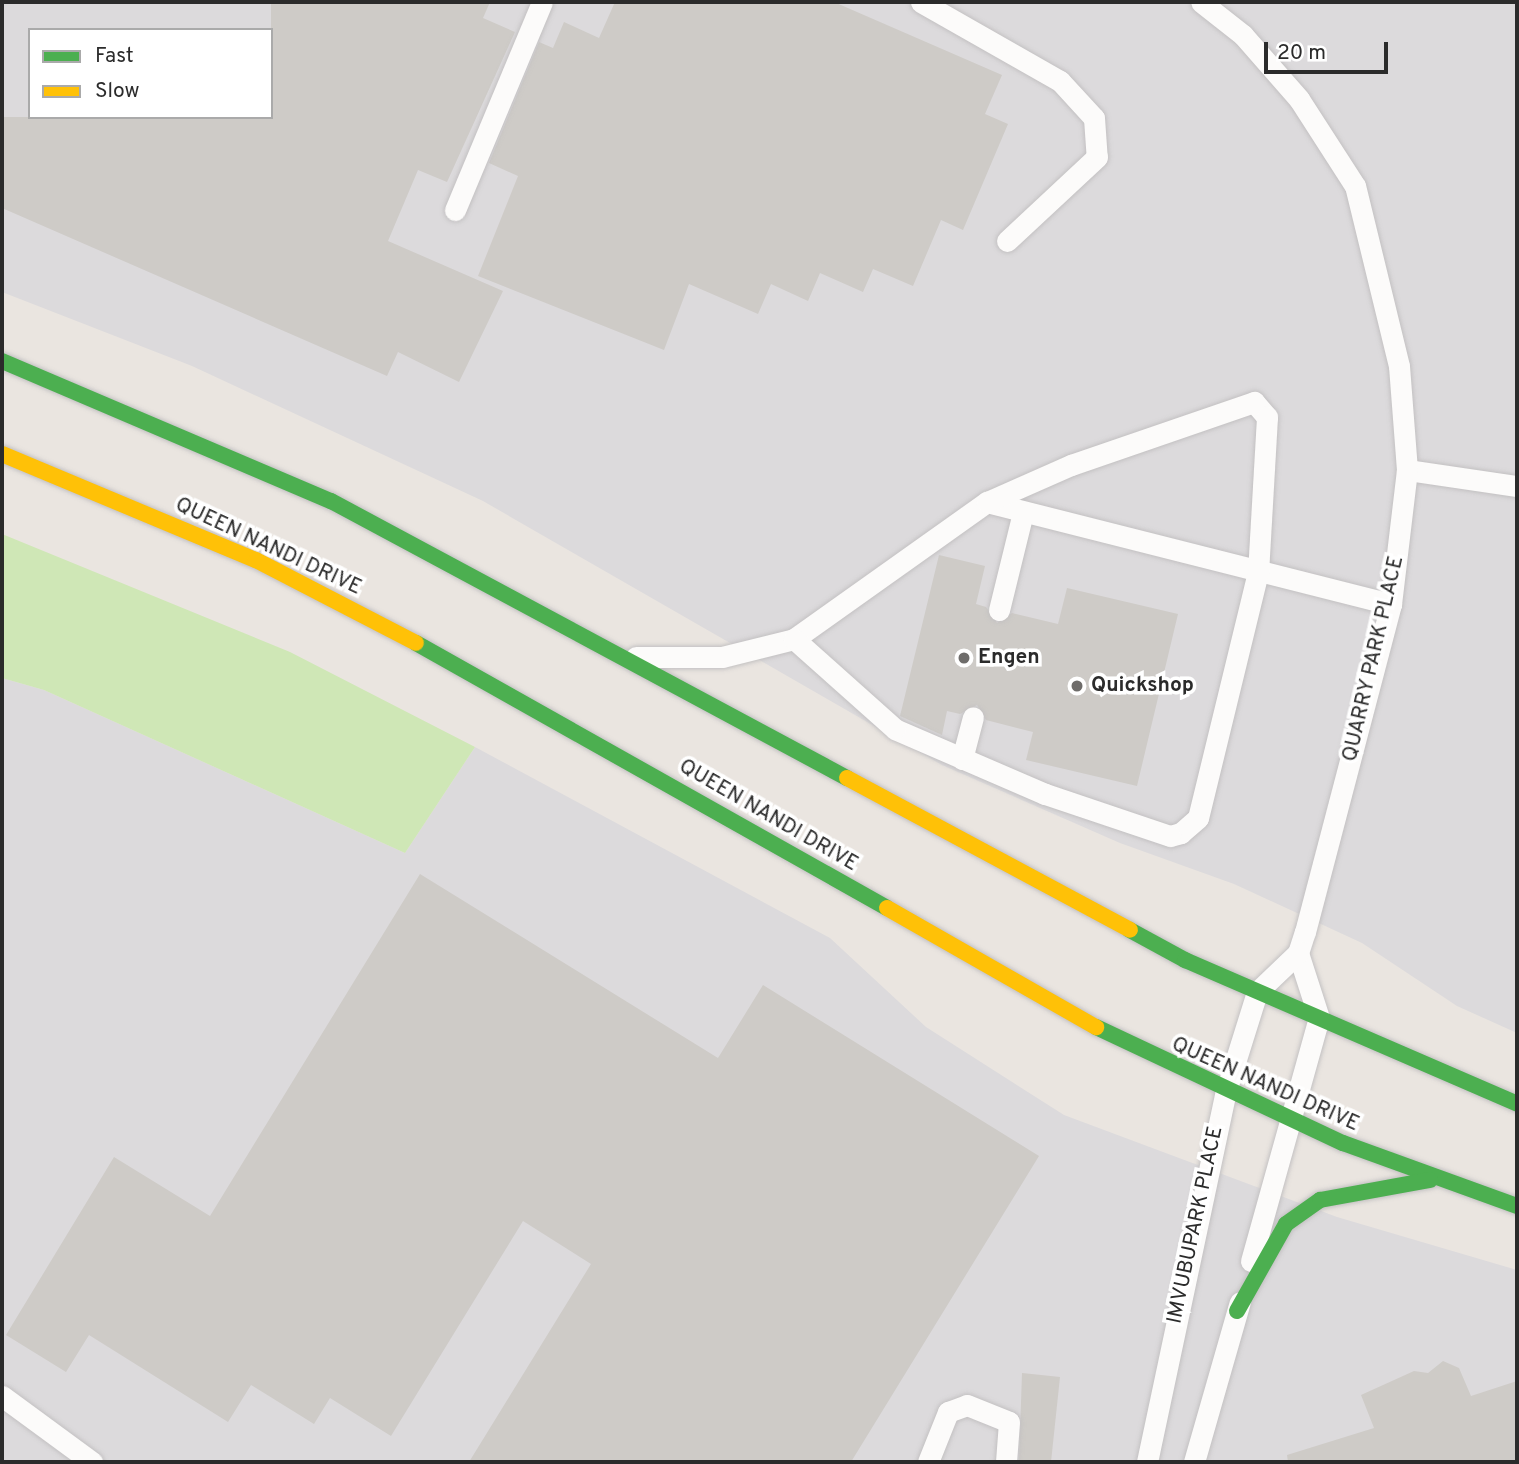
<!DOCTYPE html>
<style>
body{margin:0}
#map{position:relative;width:1519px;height:1464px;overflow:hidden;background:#eae5e0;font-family:Overpass,sans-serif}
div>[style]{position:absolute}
.industrial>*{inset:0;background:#dcdadc}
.green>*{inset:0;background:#cfe7b6}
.building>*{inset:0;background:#cecbc7}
.roads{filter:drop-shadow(0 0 2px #c3c1c2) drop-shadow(0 0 2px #c3c1c2)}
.lane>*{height:21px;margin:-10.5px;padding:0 10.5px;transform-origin:10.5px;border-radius:10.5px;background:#fcfbfa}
.fast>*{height:16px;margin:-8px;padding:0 8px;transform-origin:8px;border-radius:8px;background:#4caf50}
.slow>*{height:16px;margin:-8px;padding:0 8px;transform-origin:8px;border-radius:8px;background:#ffc107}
.dots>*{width:19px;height:19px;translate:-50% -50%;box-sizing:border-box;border:4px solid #fff;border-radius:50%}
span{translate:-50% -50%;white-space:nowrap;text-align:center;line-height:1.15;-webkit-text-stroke:7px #fff;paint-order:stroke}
.street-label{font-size:21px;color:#2b2b2b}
.poi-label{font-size:21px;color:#2b2b2b;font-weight:700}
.left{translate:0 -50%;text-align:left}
.frame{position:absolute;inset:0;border:4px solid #2b2b2b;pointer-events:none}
.legend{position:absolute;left:28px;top:28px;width:245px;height:91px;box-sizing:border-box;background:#fff;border:2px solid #aaa;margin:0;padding:9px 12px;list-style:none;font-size:21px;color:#2b2b2b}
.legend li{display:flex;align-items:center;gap:14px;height:35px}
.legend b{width:35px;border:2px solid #aaa}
.scale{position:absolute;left:1264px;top:42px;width:124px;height:32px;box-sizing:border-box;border:4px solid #2b2b2b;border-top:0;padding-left:9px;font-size:21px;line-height:24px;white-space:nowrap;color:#2b2b2b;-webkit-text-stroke:5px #fff;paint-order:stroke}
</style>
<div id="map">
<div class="industrial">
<div style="clip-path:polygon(evenodd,2px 2px,1517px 2px,1517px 1033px,1457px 1006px,1362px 943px,1234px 884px,1120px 843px,942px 765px,483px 501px,192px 366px,2px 292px,2px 2px,30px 30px,271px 30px,271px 117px,30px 117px,30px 30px)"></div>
<div style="clip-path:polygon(2px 678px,44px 690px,405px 853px,475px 747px,830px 938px,926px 1027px,1064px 1115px,1337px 1217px,1517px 1270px,1517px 1462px,2px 1462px)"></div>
</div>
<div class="green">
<div style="clip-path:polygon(2px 534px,290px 652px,475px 747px,405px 853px,44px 690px,2px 678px)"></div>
</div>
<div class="building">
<div style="clip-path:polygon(271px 2px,490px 2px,483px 18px,515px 32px,447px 182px,418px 170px,388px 241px,503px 291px,459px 382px,398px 352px,387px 376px,2px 208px,2px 117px,271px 117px)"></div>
<div style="clip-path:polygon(615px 2px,834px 2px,1002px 75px,985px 114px,1008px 124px,963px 230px,941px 220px,913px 286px,873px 269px,863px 292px,820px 273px,808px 301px,771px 284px,758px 314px,689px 284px,664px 350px,478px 276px,518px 176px,489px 163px,539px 42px,553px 48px,564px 22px,599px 38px)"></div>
<div style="clip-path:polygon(939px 555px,985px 566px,976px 604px,986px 607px,997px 623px,1012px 613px,1058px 624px,1067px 588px,1178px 614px,1137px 786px,1026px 760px,1033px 732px,986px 720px,977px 705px,960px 714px,947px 711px,942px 735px,900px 716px)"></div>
<div style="clip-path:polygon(420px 874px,718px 1058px,763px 985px,1039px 1156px,851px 1462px,469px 1462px,591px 1264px,523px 1221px,391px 1436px,330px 1398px,314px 1424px,251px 1385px,228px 1422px,89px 1335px,66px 1372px,6px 1335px,114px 1157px,210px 1216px)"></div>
<div style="clip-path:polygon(1443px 1361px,1459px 1368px,1471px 1396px,1517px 1381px,1517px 1462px,1288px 1462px,1287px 1455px,1374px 1428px,1361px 1395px,1414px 1371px,1428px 1373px)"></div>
<div style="clip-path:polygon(1022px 1373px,1060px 1377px,1051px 1462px,1019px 1462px)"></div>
</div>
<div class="roads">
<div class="lane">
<div style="left:921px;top:2px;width:160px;rotate:29.6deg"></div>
<div style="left:1060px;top:81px;width:50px;rotate:47.4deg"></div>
<div style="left:1094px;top:118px;width:39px;rotate:86deg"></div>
<div style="left:1097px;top:157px;width:123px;rotate:137deg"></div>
<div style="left:455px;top:210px;width:225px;rotate:-67.3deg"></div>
<div style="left:1407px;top:470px;width:111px;rotate:8.3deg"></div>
<div style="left:987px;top:502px;width:417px;rotate:14.2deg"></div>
<div style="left:999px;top:610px;width:101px;rotate:-76.2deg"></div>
<div style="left:636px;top:657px;width:86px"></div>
<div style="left:722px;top:657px;width:74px;rotate:-14deg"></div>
<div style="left:794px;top:639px;width:237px;rotate:-35.4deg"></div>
<div style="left:987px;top:502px;width:92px;rotate:-23.8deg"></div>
<div style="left:1071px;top:465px;width:194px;rotate:-19deg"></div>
<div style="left:1254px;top:402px;width:20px;rotate:49deg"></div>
<div style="left:1267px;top:417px;width:155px;rotate:93.3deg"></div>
<div style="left:1258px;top:572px;width:253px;rotate:103.7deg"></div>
<div style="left:1198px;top:818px;width:23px;rotate:139deg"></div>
<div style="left:1181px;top:833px;width:11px;rotate:165deg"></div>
<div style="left:1170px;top:836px;width:132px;rotate:-161.4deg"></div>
<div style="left:1045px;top:794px;width:163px;rotate:-156.6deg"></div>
<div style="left:895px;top:729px;width:135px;rotate:-138.3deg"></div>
<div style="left:962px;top:759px;width:43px;rotate:-75.3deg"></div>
<div style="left:1251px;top:1261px;width:252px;rotate:-74.4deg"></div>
<div style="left:1319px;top:1018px;width:68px;rotate:-107.9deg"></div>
<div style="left:2px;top:1396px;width:112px;rotate:36.3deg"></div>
<div style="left:928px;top:1462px;width:54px;rotate:-68.2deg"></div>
<div style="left:948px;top:1412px;width:20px;rotate:-20deg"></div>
<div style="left:967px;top:1405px;width:45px;rotate:22deg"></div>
<div style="left:1009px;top:1422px;width:40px;rotate:94.3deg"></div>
<div style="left:1147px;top:1462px;width:379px;rotate:-78deg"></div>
<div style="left:1226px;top:1091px;width:104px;rotate:-72.6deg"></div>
<div style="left:1257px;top:992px;width:57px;rotate:-43.6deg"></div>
<div style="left:1298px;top:953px;width:22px;rotate:-72deg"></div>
<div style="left:1305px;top:932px;width:339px;rotate:-75.3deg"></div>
<div style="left:1391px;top:604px;width:135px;rotate:-83.2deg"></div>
<div style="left:1407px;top:470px;width:104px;rotate:-94.4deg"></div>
<div style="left:1399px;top:366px;width:185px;rotate:-103.7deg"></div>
<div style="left:1355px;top:186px;width:103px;rotate:-122.8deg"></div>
<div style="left:1299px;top:99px;width:85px;rotate:-131.2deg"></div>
<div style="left:1243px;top:35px;width:53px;rotate:-141.8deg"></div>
<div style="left:1194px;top:1462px;width:166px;rotate:-74deg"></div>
</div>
<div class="fast">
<div style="left:2px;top:361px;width:358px;rotate:23.1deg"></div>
<div style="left:331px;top:501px;width:586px;rotate:28.23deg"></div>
<div style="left:416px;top:643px;width:540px;rotate:29.36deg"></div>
<div style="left:1130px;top:930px;width:63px;rotate:28.6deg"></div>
<div style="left:1185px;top:960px;width:362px;rotate:23.4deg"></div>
<div style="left:1096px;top:1027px;width:273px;rotate:25.2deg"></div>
<div style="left:1343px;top:1143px;width:185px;rotate:19.9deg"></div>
<div style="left:1237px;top:1311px;width:100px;rotate:-60.6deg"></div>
<div style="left:1286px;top:1224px;width:42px;rotate:-35.2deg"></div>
<div style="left:1320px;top:1200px;width:112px;rotate:-10.3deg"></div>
</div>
<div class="slow">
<div style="left:2px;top:454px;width:275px;rotate:22.7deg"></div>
<div style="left:256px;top:560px;width:180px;rotate:27.4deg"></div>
<div style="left:847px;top:778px;width:321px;rotate:28.2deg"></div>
<div style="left:887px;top:908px;width:241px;rotate:29.7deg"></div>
</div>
</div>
<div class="dots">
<div style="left:964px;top:658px;background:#6e6c6a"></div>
<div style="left:1077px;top:686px;background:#6e6c6a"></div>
</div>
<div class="street-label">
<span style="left:268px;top:547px;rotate:25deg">QUEEN NANDI DRIVE</span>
<span style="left:1374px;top:659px;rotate:-77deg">QUARRY PARK PLACE</span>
<span style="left:768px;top:816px;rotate:30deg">QUEEN NANDI DRIVE</span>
<span style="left:1265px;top:1085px;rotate:24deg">QUEEN NANDI DRIVE</span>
<span style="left:1196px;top:1225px;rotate:-78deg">IMVUBUPARK PLACE</span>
</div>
<div class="poi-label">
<span class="left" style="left:978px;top:658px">Engen</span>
<span class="left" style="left:1091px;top:686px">Quickshop</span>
</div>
<div class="frame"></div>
<ul class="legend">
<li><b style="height:9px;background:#4caf50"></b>Fast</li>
<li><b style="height:9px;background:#ffc107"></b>Slow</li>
</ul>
<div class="scale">20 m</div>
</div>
